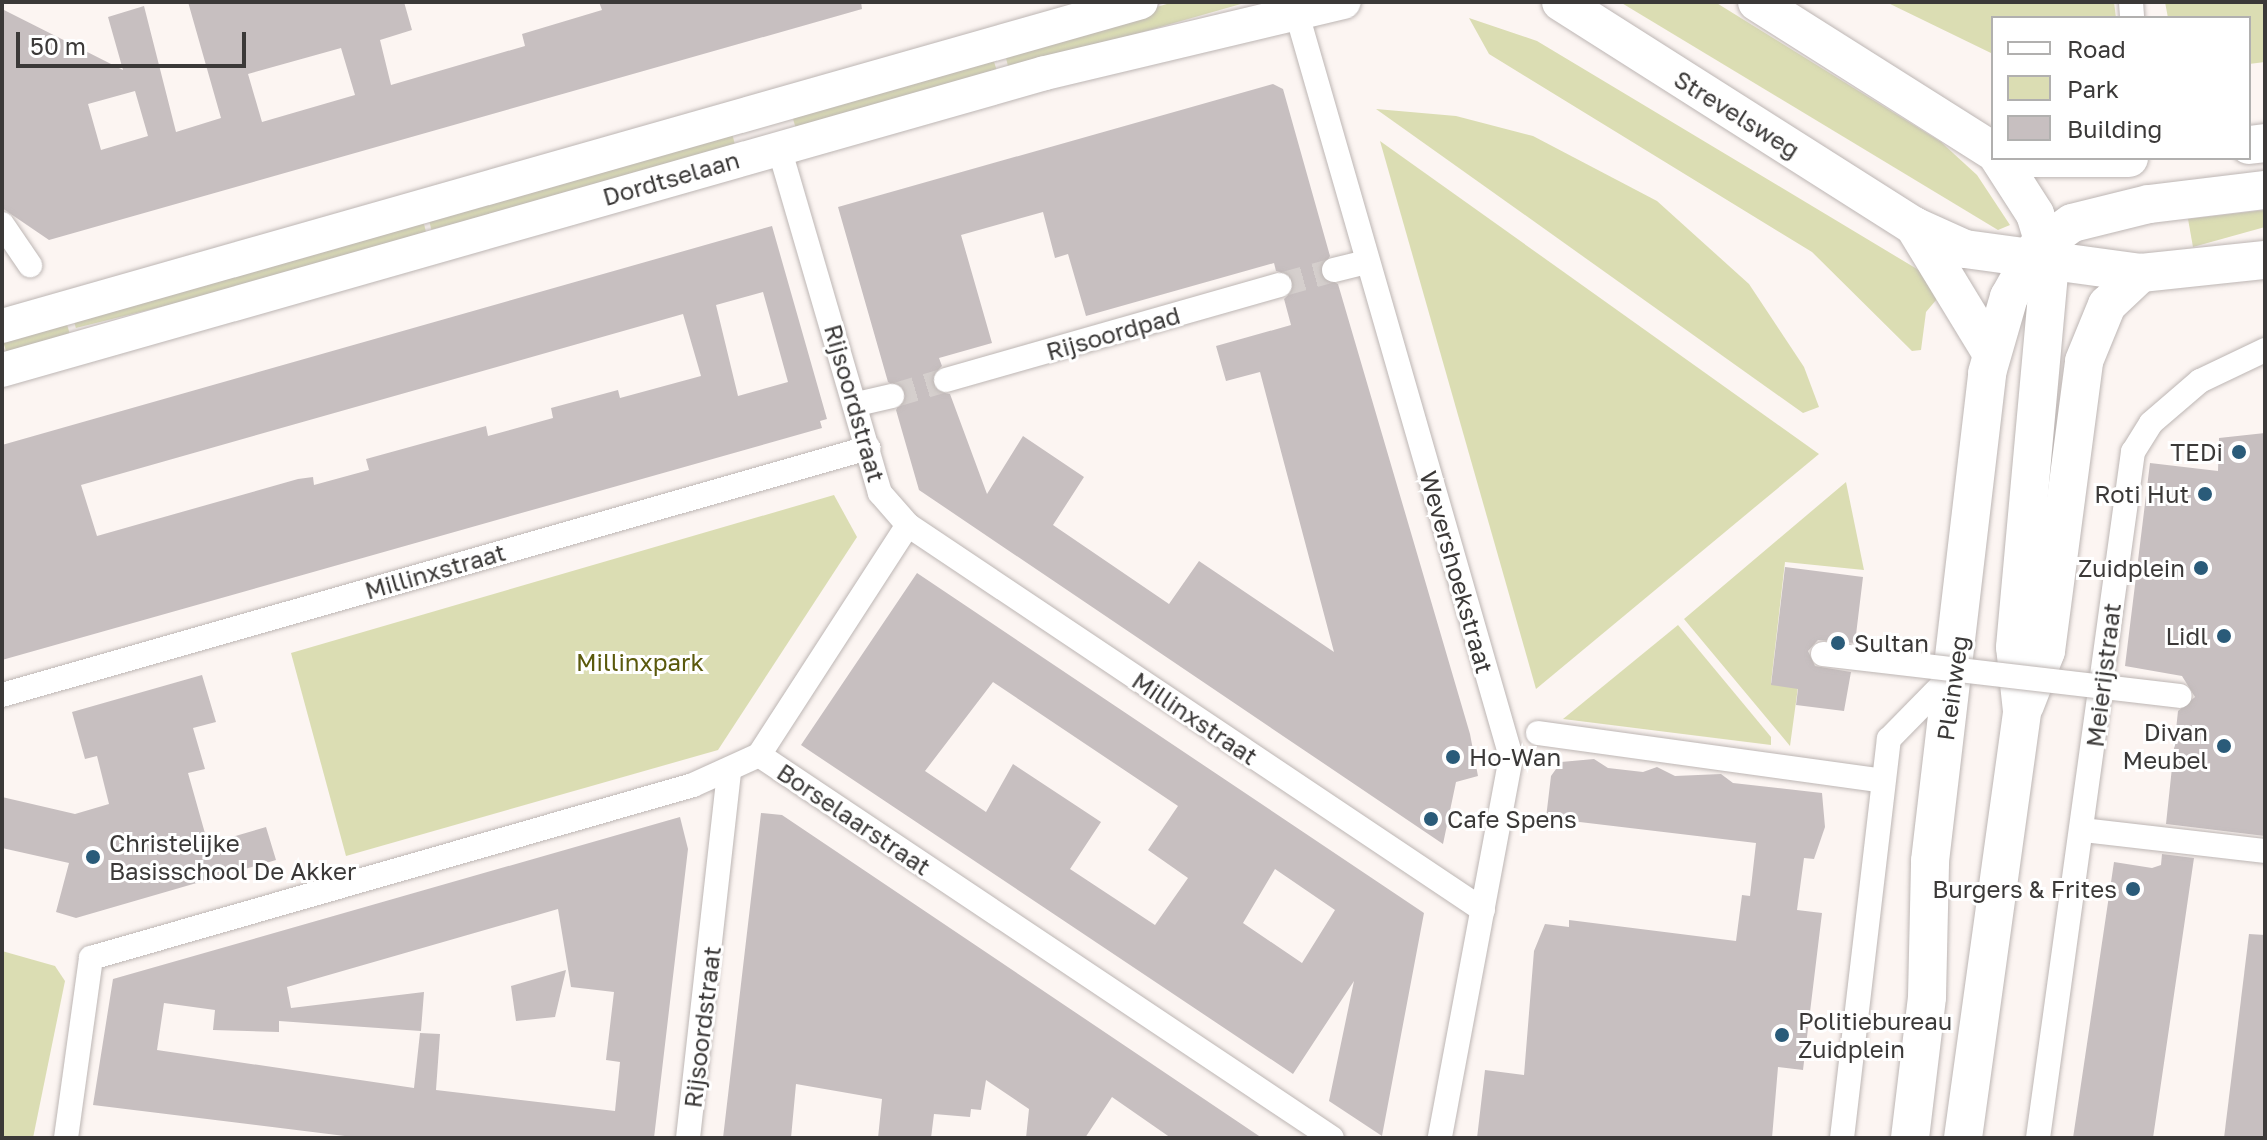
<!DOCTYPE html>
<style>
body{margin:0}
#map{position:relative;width:2267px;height:1140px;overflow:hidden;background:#fcf5f2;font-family:"Golos Text",sans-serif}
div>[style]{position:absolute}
.green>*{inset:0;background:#dbddb3;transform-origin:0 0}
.building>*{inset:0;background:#c7bfc0}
.street-tunnel>*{height:24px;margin-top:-12px;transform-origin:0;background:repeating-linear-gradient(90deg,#d5cfcd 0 24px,transparent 0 36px)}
.roads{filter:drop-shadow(0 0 2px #bdb6b4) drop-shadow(0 0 2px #bdb6b4)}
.street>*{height:24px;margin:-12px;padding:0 12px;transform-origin:12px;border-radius:12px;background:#fff}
.secondary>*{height:34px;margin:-17px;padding:0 17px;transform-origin:17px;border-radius:17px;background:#fff}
.primary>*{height:38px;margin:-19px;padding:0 19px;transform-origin:19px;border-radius:19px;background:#fff}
.bridges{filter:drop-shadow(0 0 2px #bdb6b4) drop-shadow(0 0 2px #bdb6b4)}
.street-bridge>*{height:24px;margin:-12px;padding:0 12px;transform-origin:12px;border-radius:12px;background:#fff}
.dots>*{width:22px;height:22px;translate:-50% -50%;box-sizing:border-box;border:4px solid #fff;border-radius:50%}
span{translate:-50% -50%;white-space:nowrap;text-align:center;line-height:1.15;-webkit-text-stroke:6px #fff;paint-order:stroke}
.street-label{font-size:24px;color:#3b3938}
.poi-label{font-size:24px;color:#3b3938}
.right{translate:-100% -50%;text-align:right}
.left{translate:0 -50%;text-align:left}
.park-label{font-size:24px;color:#5a590c}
.frame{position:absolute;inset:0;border:4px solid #3b3938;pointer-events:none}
.legend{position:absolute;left:1991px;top:16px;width:260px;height:144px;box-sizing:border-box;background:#fff;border:2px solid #b1b0af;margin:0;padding:10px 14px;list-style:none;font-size:24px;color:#3b3938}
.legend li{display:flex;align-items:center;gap:16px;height:40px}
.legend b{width:40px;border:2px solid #b1b0af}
.scale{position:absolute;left:16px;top:32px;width:230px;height:36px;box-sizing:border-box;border:4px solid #3b3938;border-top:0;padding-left:10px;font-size:24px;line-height:28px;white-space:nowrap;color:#3b3938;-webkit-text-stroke:6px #fff;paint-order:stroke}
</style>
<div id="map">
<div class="green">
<div style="clip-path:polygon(1174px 2px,1248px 2px,1009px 70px,1004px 50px)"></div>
<div style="clip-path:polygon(1620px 2px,1715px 2px,1941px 142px,1977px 175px,2010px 225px,1998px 230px)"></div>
<div style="clip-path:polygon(1886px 2px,2114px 2px,2116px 18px,1993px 18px,1993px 54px)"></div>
<div style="clip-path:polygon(2165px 2px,2265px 2px,2265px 62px,2249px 64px,2249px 18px,2168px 18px)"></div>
<div style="clip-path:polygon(1469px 18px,1537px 41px,1937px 281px,1942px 293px,1926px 312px,1921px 350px,1912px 351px,1812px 252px,1489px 54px)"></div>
<div style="left:992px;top:55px;width:21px;height:209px;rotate:73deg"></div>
<div style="clip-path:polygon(1376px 109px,1456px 116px,1533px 136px,1657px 201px,1749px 284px,1804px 367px,1819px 407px,1803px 413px)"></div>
<div style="left:731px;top:129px;width:25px;height:315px;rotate:76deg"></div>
<div style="clip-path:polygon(1380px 141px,1819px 454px,1536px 689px)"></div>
<div style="clip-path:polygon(2265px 210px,2265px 227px,2193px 247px,2188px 219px)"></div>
<div style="left:422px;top:216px;width:25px;height:363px;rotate:76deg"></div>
<div style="left:65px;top:318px;width:24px;height:66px;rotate:73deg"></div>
<div style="clip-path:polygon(1846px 482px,1864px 570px,1785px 562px,1771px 683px,1798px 687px,1790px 746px,1684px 619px)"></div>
<div style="clip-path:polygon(834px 495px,857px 537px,718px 750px,346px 856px,291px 653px)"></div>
<div style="clip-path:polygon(1678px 625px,1771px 737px,1771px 745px,1563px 719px)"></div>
<div style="clip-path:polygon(2px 951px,55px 966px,65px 981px,33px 1138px,2px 1138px)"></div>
</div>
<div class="building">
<div style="clip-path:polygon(evenodd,188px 2px,404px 2px,412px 30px,380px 40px,391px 85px,525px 46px,522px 34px,602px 10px,599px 2px,861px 2px,862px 9px,49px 240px,2px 208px,2px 9px,123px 70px,108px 17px,144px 6px,176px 132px,221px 118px,188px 2px,341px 48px,355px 95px,262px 122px,248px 74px,341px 48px,188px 2px,135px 91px,148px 136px,101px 150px,88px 104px,135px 91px)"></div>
<div style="clip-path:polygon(evenodd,1273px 84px,1283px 89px,1330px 256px,1320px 274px,1338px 284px,1470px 734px,1478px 776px,1456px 782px,1443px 844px,919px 490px,896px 410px,906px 392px,888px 382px,838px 207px,1273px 84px,1043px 212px,1055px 258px,1068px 254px,1086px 316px,1274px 263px,1276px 271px,1291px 275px,1294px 289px,1284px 299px,1291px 325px,1216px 346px,1226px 381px,1260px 372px,1334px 652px,1199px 561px,1169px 604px,1053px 525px,1084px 477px,1023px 436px,987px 494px,950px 394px,936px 391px,931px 377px,942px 366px,939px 358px,992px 343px,961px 235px,1043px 212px)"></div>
<div style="clip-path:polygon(evenodd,772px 226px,827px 419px,820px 421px,822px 428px,2px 660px,2px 445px,772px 226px,763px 292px,788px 382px,738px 396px,716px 305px,763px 292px,772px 226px,683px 314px,701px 376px,620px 398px,618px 390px,551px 408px,553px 418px,488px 436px,486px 426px,366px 459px,369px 470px,314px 485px,313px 477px,298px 479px,97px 536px,81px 485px,683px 314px)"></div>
<div style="clip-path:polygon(2265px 433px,2265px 836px,2166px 824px,2178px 711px,2195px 697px,2182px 676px,2125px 666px,2150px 463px,2218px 471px,2219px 438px)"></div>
<div style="clip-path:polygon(1785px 567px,1863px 577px,1855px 643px,1818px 640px,1808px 651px,1815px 666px,1851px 672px,1844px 711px,1796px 705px,1798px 689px,1771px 685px)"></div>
<div style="clip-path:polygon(evenodd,917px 573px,1424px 913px,1382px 1136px,1329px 1101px,1354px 981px,1293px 1074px,801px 745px,917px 573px,993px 682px,1178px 806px,1148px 850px,1188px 878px,1155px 925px,1070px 869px,1101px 822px,1013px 764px,986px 812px,925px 771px,993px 682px,917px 573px,1275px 869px,1335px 910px,1302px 963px,1243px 923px,1275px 869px)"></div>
<div style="clip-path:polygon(202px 675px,216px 722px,193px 728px,205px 769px,188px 773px,208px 844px,266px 827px,276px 860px,76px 918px,56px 912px,69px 863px,2px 848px,2px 797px,75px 814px,109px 804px,97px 756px,85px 759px,72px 712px)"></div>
<div style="clip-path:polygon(1594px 759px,1608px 768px,1643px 772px,1657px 767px,1675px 776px,1721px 774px,1733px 783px,1822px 793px,1825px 827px,1814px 859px,1804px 858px,1797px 910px,1822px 913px,1803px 1070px,1778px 1067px,1772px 1138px,1477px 1138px,1485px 1070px,1524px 1075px,1534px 951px,1545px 924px,1569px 927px,1569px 920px,1736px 941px,1742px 895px,1750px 896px,1756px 843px,1546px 818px,1551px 776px,1561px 762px)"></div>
<div style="clip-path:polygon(761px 813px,782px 815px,1262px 1138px,1171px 1138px,1112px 1097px,1085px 1138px,1026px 1138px,1029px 1109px,986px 1080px,981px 1110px,971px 1109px,970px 1117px,934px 1114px,931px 1138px,878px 1138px,882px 1099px,796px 1084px,791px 1138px,723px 1138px)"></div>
<div style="clip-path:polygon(evenodd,680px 817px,688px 849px,654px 1138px,361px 1138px,93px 1105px,113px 979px,680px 817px,558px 909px,571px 987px,614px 992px,606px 1060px,620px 1062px,615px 1111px,436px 1090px,440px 1034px,420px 1033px,414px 1088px,157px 1050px,164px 1003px,215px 1010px,213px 1030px,279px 1032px,279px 1021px,421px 1031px,424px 992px,291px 1008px,287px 987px,558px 909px)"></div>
<div style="clip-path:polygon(2162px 854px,2194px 858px,2153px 1138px,2073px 1138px,2114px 862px,2152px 868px,2161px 865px)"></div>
<div style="clip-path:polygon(2249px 934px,2265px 935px,2265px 1138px,2224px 1138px)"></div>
<div style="clip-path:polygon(566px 970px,555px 1017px,516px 1021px,511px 986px)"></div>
</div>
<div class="street-tunnel">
<div style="left:1280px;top:285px;width:56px;rotate:-15.5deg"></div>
<div style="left:892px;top:396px;width:56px;rotate:-16.5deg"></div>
</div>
<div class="roads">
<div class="street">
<div style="left:2131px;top:2px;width:16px;rotate:86deg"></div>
<div style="left:1297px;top:14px;width:773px;rotate:73.93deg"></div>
<div style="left:1511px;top:757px;width:388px;rotate:100.6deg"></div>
<div style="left:2px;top:224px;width:50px;rotate:55.7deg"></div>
<div style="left:1334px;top:270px;width:34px;rotate:-14deg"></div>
<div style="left:946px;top:380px;width:347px;rotate:-15.9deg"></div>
<div style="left:857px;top:404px;width:36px;rotate:-13deg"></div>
<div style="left:908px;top:525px;width:692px;rotate:33.8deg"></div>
<div style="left:2px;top:695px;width:901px;rotate:-15.92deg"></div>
<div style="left:1538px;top:733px;width:348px;rotate:7.9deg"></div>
<div style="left:759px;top:755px;width:689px;rotate:33.76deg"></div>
<div style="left:2083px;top:830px;width:183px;rotate:6.6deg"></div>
<div style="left:66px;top:1138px;width:182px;rotate:-82.1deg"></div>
<div style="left:91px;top:958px;width:626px;rotate:-16.03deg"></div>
<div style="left:693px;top:785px;width:72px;rotate:-24.4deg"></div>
<div style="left:759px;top:755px;width:274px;rotate:-57.1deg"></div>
<div style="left:908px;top:525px;width:43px;rotate:-131.2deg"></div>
<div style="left:880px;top:493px;width:359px;rotate:-106.3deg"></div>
<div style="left:688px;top:1138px;width:367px;rotate:-83.6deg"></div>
<div style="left:1842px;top:1138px;width:402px;rotate:-83.3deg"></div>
<div style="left:1889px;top:739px;width:88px;rotate:-45.5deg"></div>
<div style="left:2038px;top:1138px;width:693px;rotate:-82.12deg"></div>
<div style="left:2133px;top:452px;width:34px;rotate:-58deg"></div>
<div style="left:2151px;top:423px;width:65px;rotate:-40.6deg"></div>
<div style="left:2200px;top:381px;width:72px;rotate:-25.5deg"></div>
</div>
<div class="secondary">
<div style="left:2px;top:326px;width:1184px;rotate:-15.88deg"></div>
<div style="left:2px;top:370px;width:1084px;rotate:-15.89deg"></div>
<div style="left:1045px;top:73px;width:307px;rotate:-13.4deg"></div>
</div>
<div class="primary">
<div style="left:1561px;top:2px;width:418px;rotate:32.4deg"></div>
<div style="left:1914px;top:226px;width:56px;rotate:24.3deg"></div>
<div style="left:1965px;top:249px;width:178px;rotate:7.8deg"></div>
<div style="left:2141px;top:273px;width:125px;rotate:-6deg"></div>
<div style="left:1757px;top:2px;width:279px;rotate:32.3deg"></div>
<div style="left:2249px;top:145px;width:16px;rotate:-7deg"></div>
<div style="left:2025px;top:158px;width:104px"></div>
<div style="left:1914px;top:226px;width:146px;rotate:58.7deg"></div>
<div style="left:2025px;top:705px;width:58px;rotate:-68.7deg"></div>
<div style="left:2046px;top:651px;width:292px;rotate:-82.5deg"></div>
<div style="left:2084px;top:361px;width:61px;rotate:-67.7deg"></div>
<div style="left:2107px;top:305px;width:47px;rotate:-43.3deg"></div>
<div style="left:1910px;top:1138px;width:142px;rotate:-83.1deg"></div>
<div style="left:1927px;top:997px;width:136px;rotate:-88.7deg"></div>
<div style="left:1930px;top:861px;width:491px;rotate:-83.3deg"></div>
<div style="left:1987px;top:373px;width:79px;rotate:-73.9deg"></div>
<div style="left:2009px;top:297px;width:55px;rotate:-60.6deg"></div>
<div style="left:2036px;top:249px;width:44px;rotate:-35.8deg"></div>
<div style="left:2072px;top:223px;width:79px;rotate:-13.9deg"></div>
<div style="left:2149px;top:204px;width:117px;rotate:-6.9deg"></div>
<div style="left:1963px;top:1138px;width:431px;rotate:-82.1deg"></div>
<div style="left:2022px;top:711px;width:64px;rotate:-96.2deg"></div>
<div style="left:2015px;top:647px;width:386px;rotate:-84.8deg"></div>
<div style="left:2050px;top:263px;width:51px;rotate:-107deg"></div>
<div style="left:2035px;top:214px;width:67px;rotate:-122.7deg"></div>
</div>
</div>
<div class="bridges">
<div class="street-bridge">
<div style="left:1823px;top:654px;width:359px;rotate:6.7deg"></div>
</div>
</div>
<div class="dots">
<div style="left:2239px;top:452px;background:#2a5b79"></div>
<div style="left:2205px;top:494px;background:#2a5b79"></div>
<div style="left:2201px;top:568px;background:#2a5b79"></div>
<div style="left:2224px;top:636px;background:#2a5b79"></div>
<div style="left:1838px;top:643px;background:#2a5b79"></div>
<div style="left:2224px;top:746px;background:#2a5b79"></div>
<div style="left:1453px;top:757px;background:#2a5b79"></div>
<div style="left:1431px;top:819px;background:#2a5b79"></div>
<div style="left:93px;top:857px;background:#2a5b79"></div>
<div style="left:2133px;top:889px;background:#2a5b79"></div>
<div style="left:1782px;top:1035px;background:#2a5b79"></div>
</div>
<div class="street-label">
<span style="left:1737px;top:114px;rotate:32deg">Strevelsweg</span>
<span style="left:671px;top:178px;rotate:-16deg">Dordtselaan</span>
<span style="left:1113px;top:333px;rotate:-16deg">Rijsoordpad</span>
<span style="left:855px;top:403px;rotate:74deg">Rijsoordstraat</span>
<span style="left:435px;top:571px;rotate:-16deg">Millinxstraat</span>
<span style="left:1457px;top:572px;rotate:74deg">Wevershoekstraat</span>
<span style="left:2103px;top:675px;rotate:-83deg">Meierijstraat</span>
<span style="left:1952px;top:688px;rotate:-82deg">Pleinweg</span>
<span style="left:1195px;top:718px;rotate:34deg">Millinxstraat</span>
<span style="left:854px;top:819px;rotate:34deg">Borselaarstraat</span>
<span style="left:702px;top:1027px;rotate:-83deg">Rijsoordstraat</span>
</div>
<div class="poi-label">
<span class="right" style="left:2223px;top:452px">TEDi</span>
<span class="right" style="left:2189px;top:494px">Roti Hut</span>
<span class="right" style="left:2185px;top:568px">Zuidplein</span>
<span class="right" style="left:2208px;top:636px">Lidl</span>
<span class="left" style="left:1854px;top:643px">Sultan</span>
<span class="right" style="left:2208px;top:746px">Divan<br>Meubel</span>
<span class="left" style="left:1469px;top:757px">Ho-Wan</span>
<span class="left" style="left:1447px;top:819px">Cafe Spens</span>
<span class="left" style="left:109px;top:857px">Christelijke<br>Basisschool De Akker</span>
<span class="right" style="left:2117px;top:889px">Burgers &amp; Frites</span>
<span class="left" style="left:1798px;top:1035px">Politiebureau<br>Zuidplein</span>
</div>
<div class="park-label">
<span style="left:640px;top:662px">Millinxpark</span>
</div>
<div class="frame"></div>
<ul class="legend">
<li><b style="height:10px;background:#fff"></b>Road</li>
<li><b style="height:22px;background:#dbddb3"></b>Park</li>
<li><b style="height:22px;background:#c7bfc0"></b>Building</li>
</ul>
<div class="scale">50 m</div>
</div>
